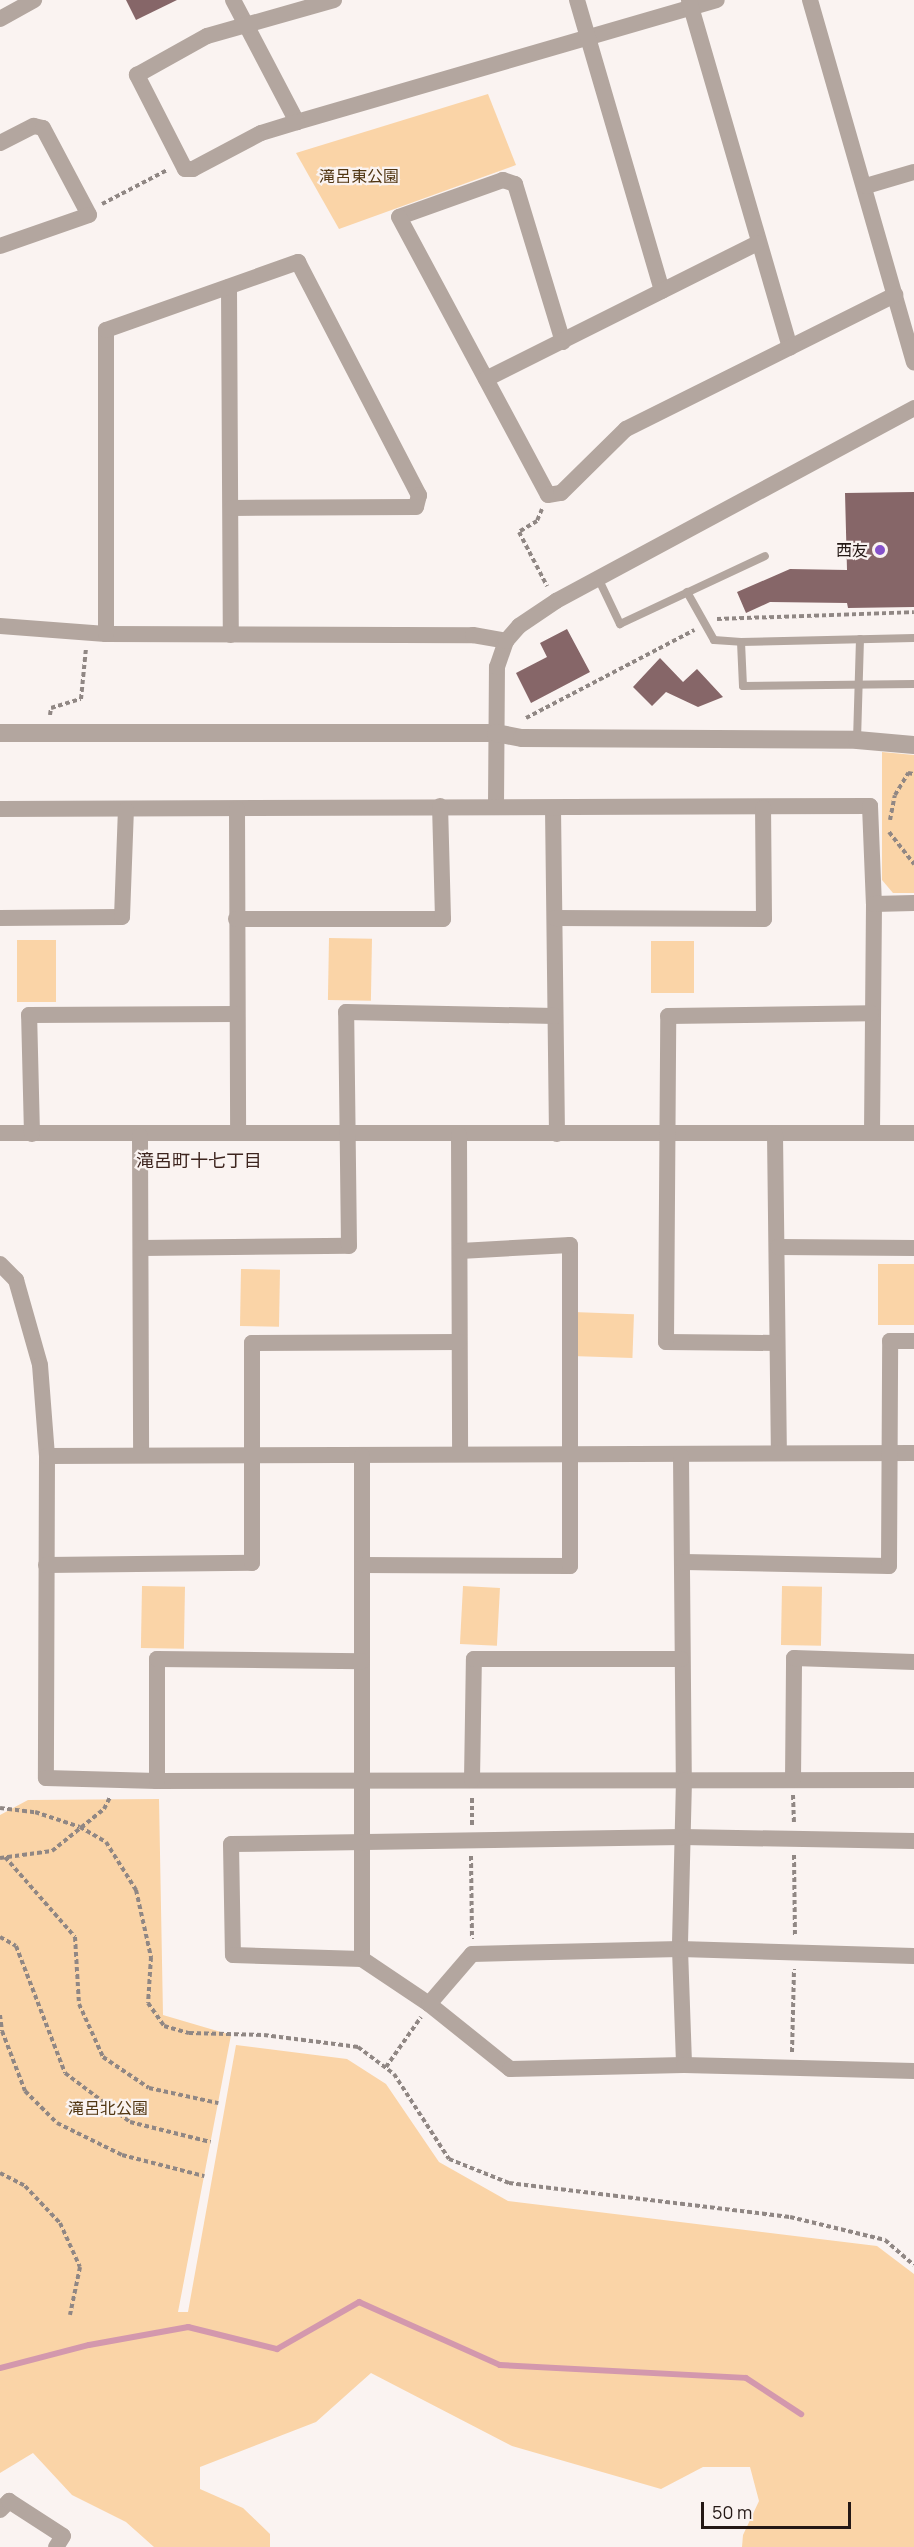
<!DOCTYPE html>
<meta charset="utf-8">
<style>
body{margin:0}
#map{position:relative;width:914px;height:2547px;overflow:hidden;background:#faf3f1;font-family:Manrope,"Noto Sans JP",sans-serif}
div>[style]{position:absolute}
.green>*{inset:0;background:#fad4a7;transform-origin:0 0}
.stream>*{height:6px;margin:-3px;padding:0 3px;transform-origin:3px;border-radius:3px;background:#d398ad}
.building>*{inset:0;background:#866668}
.path>*{height:4px;margin-top:-2px;transform-origin:0;background:repeating-linear-gradient(90deg,#908784 0 4.5px,transparent 0 7.5px)}
.service>*{height:8px;margin:-4px;padding:0 4px;transform-origin:4px;border-radius:4px;background:#b3a69f}
.minor>*{height:16px;margin:-8px;padding:0 8px;transform-origin:8px;border-radius:8px;background:#b3a69f}
.tertiary>*{height:18px;margin:-9px;padding:0 9px;transform-origin:9px;border-radius:9px;background:#b3a69f}
.dots>*{width:16px;height:16px;translate:-50% -50%;box-sizing:border-box;border:3px solid #faf3f1;border-radius:50%}
span{translate:-50% -50%;white-space:nowrap;text-align:center;line-height:1.15;-webkit-text-stroke:4.5px #faf3f1;paint-order:stroke}
.park-label{font-size:16px;color:#513612}
.poi-label{font-size:16px;color:#241815}
.right{translate:-100% -50%;text-align:right}
.neighbourhood-label{font-size:18px;color:#3d241e}
.scale{position:absolute;left:701px;top:2502px;width:150px;height:27px;box-sizing:border-box;border:3px solid #241815;border-top:0;padding-left:8px;font-size:18px;line-height:21px;white-space:nowrap;color:#241815;-webkit-text-stroke:4px #faf3f1;paint-order:stroke}
</style>
<div id="map">
<div class="green">
<div style="clip-path:polygon(488px 94px,516px 165px,339px 229px,296px 153px)"></div>
<div style="clip-path:polygon(882px 752px,914px 755px,914px 893px,893px 893px,882px 880px)"></div>
<div style="left:329px;top:938px;width:43px;height:62px;rotate:1deg"></div>
<div style="left:17px;top:940px;width:39px;height:62px"></div>
<div style="left:651px;top:941px;width:43px;height:52px"></div>
<div style="left:914px;top:1264px;width:61px;height:36px;rotate:90deg"></div>
<div style="left:241px;top:1269px;width:39px;height:57px;rotate:1deg"></div>
<div style="left:573px;top:1312px;width:61px;height:44px;rotate:2deg"></div>
<div style="left:142px;top:1586px;width:43px;height:62px;rotate:1deg"></div>
<div style="left:463px;top:1586px;width:37px;height:58px;rotate:3deg"></div>
<div style="left:782px;top:1586px;width:40px;height:59px;rotate:1deg"></div>
<div style="clip-path:polygon(159px 1799px,163px 2015px,231px 2035px,178px 2312px,188px 2312px,236px 2045px,347px 2059px,386px 2084px,439px 2162px,508px 2201px,877px 2246px,914px 2274px,914px 2547px,742px 2547px,743px 2535px,759px 2501px,750px 2467px,703px 2467px,661px 2489px,512px 2446px,371px 2373px,316px 2422px,200px 2467px,200px 2489px,243px 2508px,270px 2534px,270px 2547px,154px 2547px,126px 2522px,72px 2495px,33px 2453px,0 2473px,0 1815px,28px 1800px)"></div>
</div>
<div class="stream">
<div style="left:0;top:2368px;width:92px;rotate:-14.5deg"></div>
<div style="left:89px;top:2345px;width:101px;rotate:-10.3deg"></div>
<div style="left:188px;top:2327px;width:92px;rotate:13.9deg"></div>
<div style="left:277px;top:2349px;width:95px;rotate:-29.8deg"></div>
<div style="left:359px;top:2302px;width:154px;rotate:24.1deg"></div>
<div style="left:500px;top:2365px;width:246px;rotate:3deg"></div>
<div style="left:746px;top:2378px;width:66px;rotate:33.2deg"></div>
</div>
<div class="building">
<div style="clip-path:polygon(126px 0,177px 0,136px 20px)"></div>
<div style="clip-path:polygon(914px 492px,914px 607px,848px 608px,847px 603px,770px 602px,746px 613px,737px 592px,790px 569px,847px 570px,845px 493px)"></div>
<div style="clip-path:polygon(567px 629px,590px 672px,531px 703px,516px 673px,547px 657px,540px 643px)"></div>
<div style="clip-path:polygon(660px 658px,683px 682px,697px 669px,723px 697px,698px 707px,666px 692px,652px 706px,633px 687px)"></div>
</div>
<div class="path">
<div style="left:102px;top:204px;width:73px;rotate:-27.6deg"></div>
<div style="left:542px;top:509px;width:13px;rotate:113deg"></div>
<div style="left:537px;top:521px;width:21px;rotate:149deg"></div>
<div style="left:519px;top:532px;width:61px;rotate:62.6deg"></div>
<div style="left:717px;top:619px;width:197px;rotate:-2deg"></div>
<div style="left:50px;top:715px;width:7px;rotate:-82deg"></div>
<div style="left:51px;top:708px;width:31px;rotate:-17deg"></div>
<div style="left:81px;top:699px;width:51px;rotate:-84.4deg"></div>
<div style="left:526px;top:718px;width:190px;rotate:-27.6deg"></div>
<div style="left:890px;top:820px;width:25px;rotate:-79deg"></div>
<div style="left:895px;top:795px;width:26px;rotate:-59deg"></div>
<div style="left:908px;top:773px;width:6px;rotate:9deg"></div>
<div style="left:889px;top:832px;width:41px;rotate:52deg"></div>
<div style="left:793px;top:1795px;width:29px;rotate:88deg"></div>
<div style="left:0;top:1808px;width:35px;rotate:7deg"></div>
<div style="left:35px;top:1812px;width:47px;rotate:18.4deg"></div>
<div style="left:80px;top:1827px;width:30px;rotate:30deg"></div>
<div style="left:106px;top:1842px;width:57px;rotate:58deg"></div>
<div style="left:136px;top:1890px;width:69px;rotate:77.4deg"></div>
<div style="left:151px;top:1957px;width:46px;rotate:93.7deg"></div>
<div style="left:148px;top:2003px;width:28px;rotate:55deg"></div>
<div style="left:164px;top:2026px;width:26px;rotate:16deg"></div>
<div style="left:189px;top:2033px;width:75px;rotate:1.5deg"></div>
<div style="left:264px;top:2035px;width:95px;rotate:7.3deg"></div>
<div style="left:358px;top:2047px;width:45px;rotate:36.9deg"></div>
<div style="left:394px;top:2074px;width:101px;rotate:57.1deg"></div>
<div style="left:449px;top:2159px;width:65px;rotate:21.8deg"></div>
<div style="left:509px;top:2183px;width:283px;rotate:6.9deg"></div>
<div style="left:790px;top:2217px;width:98px;rotate:13.6deg"></div>
<div style="left:885px;top:2240px;width:38px;rotate:41deg"></div>
<div style="left:472px;top:1825px;width:29px;rotate:-90deg"></div>
<div style="left:794px;top:1855px;width:80px;rotate:89.3deg"></div>
<div style="left:471px;top:1856px;width:83px;rotate:89.3deg"></div>
<div style="left:5px;top:1857px;width:106px;rotate:48.8deg"></div>
<div style="left:75px;top:1937px;width:67px;rotate:86.6deg"></div>
<div style="left:79px;top:2004px;width:58px;rotate:65.6deg"></div>
<div style="left:103px;top:2057px;width:55px;rotate:34deg"></div>
<div style="left:149px;top:2088px;width:71px;rotate:12.3deg"></div>
<div style="left:0;top:1858px;width:52px;rotate:-7.7deg"></div>
<div style="left:52px;top:1851px;width:67px;rotate:-38.9deg"></div>
<div style="left:104px;top:1809px;width:13px;rotate:-63deg"></div>
<div style="left:0;top:1937px;width:18px;rotate:29deg"></div>
<div style="left:16px;top:1946px;width:136px;rotate:68.9deg"></div>
<div style="left:65px;top:2073px;width:81px;rotate:37deg"></div>
<div style="left:130px;top:2122px;width:83px;rotate:13.9deg"></div>
<div style="left:0;top:2015px;width:16px;rotate:83deg"></div>
<div style="left:2px;top:2031px;width:64px;rotate:69deg"></div>
<div style="left:25px;top:2091px;width:45px;rotate:45deg"></div>
<div style="left:57px;top:2123px;width:72px;rotate:26.2deg"></div>
<div style="left:122px;top:2155px;width:85px;rotate:14.4deg"></div>
<div style="left:792px;top:2052px;width:83px;rotate:-88.6deg"></div>
<div style="left:386px;top:2067px;width:61px;rotate:-55deg"></div>
<div style="left:0;top:2173px;width:28px;rotate:27deg"></div>
<div style="left:25px;top:2186px;width:51px;rotate:46.6deg"></div>
<div style="left:60px;top:2223px;width:48px;rotate:65.6deg"></div>
<div style="left:80px;top:2267px;width:49px;rotate:101.8deg"></div>
</div>
<div class="service">
<div style="left:599px;top:580px;width:49px;rotate:64.5deg"></div>
<div style="left:620px;top:624px;width:160px;rotate:-25.1deg"></div>
<div style="left:687px;top:592px;width:55px;rotate:60.6deg"></div>
<div style="left:714px;top:640px;width:27px;rotate:4deg"></div>
<div style="left:741px;top:642px;width:44px;rotate:87.4deg"></div>
<div style="left:743px;top:686px;width:171px;rotate:-0.7deg"></div>
<div style="left:741px;top:642px;width:173px;rotate:-1.3deg"></div>
<div style="left:857px;top:740px;width:101px;rotate:-88.3deg"></div>
</div>
<div class="minor">
<div style="left:233px;top:0;width:138px;rotate:62.3deg"></div>
<div style="left:297px;top:122px;width:437px;rotate:-16.2deg"></div>
<div style="left:577px;top:0;width:303px;rotate:73.7deg"></div>
<div style="left:689px;top:0;width:362px;rotate:73.8deg"></div>
<div style="left:810px;top:0;width:377px;rotate:74deg"></div>
<div style="left:0;top:19px;width:39px;rotate:-29deg"></div>
<div style="left:297px;top:122px;width:38px;rotate:163deg"></div>
<div style="left:261px;top:133px;width:77px;rotate:152.1deg"></div>
<div style="left:193px;top:169px;width:8px;rotate:180deg"></div>
<div style="left:185px;top:169px;width:106px;rotate:-117.1deg"></div>
<div style="left:137px;top:75px;width:80px;rotate:-29.1deg"></div>
<div style="left:207px;top:36px;width:132px;rotate:-15.8deg"></div>
<div style="left:0;top:143px;width:38px;rotate:-27deg"></div>
<div style="left:34px;top:126px;width:9px;rotate:13deg"></div>
<div style="left:43px;top:128px;width:98px;rotate:62.1deg"></div>
<div style="left:89px;top:215px;width:94px;rotate:160.8deg"></div>
<div style="left:866px;top:186px;width:50px;rotate:-16.3deg"></div>
<div style="left:229px;top:287px;width:348px;rotate:89.7deg"></div>
<div style="left:563px;top:342px;width:165px;rotate:-106.9deg"></div>
<div style="left:515px;top:184px;width:13px;rotate:-162deg"></div>
<div style="left:503px;top:180px;width:110px;rotate:160.4deg"></div>
<div style="left:399px;top:217px;width:315px;rotate:61.8deg"></div>
<div style="left:548px;top:495px;width:13px;rotate:-9deg"></div>
<div style="left:561px;top:493px;width:91px;rotate:-44.6deg"></div>
<div style="left:626px;top:429px;width:301px;rotate:-26.5deg"></div>
<div style="left:486px;top:379px;width:303px;rotate:-26.6deg"></div>
<div style="left:0;top:626px;width:106px;rotate:4.3deg"></div>
<div style="left:106px;top:634px;width:367px;rotate:0.2deg"></div>
<div style="left:473px;top:635px;width:34px;rotate:10deg"></div>
<div style="left:106px;top:634px;width:304px;rotate:-90deg"></div>
<div style="left:106px;top:330px;width:204px;rotate:-19.5deg"></div>
<div style="left:298px;top:262px;width:263px;rotate:62.6deg"></div>
<div style="left:419px;top:495px;width:12px;rotate:104deg"></div>
<div style="left:416px;top:507px;width:184px;rotate:179.7deg"></div>
<div style="left:496px;top:806px;width:139px;rotate:-89.6deg"></div>
<div style="left:497px;top:667px;width:28px;rotate:-71deg"></div>
<div style="left:506px;top:641px;width:20px;rotate:-49deg"></div>
<div style="left:519px;top:626px;width:45px;rotate:-34deg"></div>
<div style="left:556px;top:601px;width:407px;rotate:-28.3deg"></div>
<div style="left:553px;top:808px;width:326px;rotate:89.3deg"></div>
<div style="left:0;top:809px;width:870px;rotate:-0.2deg"></div>
<div style="left:870px;top:806px;width:98px;rotate:87.7deg"></div>
<div style="left:874px;top:904px;width:229px;rotate:90.5deg"></div>
<div style="left:237px;top:809px;width:322px;rotate:89.8deg"></div>
<div style="left:874px;top:904px;width:40px;rotate:-1.4deg"></div>
<div style="left:0;top:918px;width:122px;rotate:-0.5deg"></div>
<div style="left:122px;top:917px;width:107px;rotate:-87.9deg"></div>
<div style="left:555px;top:918px;width:209px;rotate:0.3deg"></div>
<div style="left:764px;top:919px;width:111px;rotate:-90.5deg"></div>
<div style="left:236px;top:919px;width:207px"></div>
<div style="left:443px;top:919px;width:113px;rotate:-91.5deg"></div>
<div style="left:0;top:1133px;width:914px"></div>
<div style="left:32px;top:1134px;width:119px;rotate:-91.4deg"></div>
<div style="left:29px;top:1015px;width:207px;rotate:-0.3deg"></div>
<div style="left:775px;top:1134px;width:319px;rotate:89.3deg"></div>
<div style="left:459px;top:1135px;width:317px;rotate:89.8deg"></div>
<div style="left:140px;top:1136px;width:318px;rotate:89.8deg"></div>
<div style="left:778px;top:1247px;width:136px;rotate:0.4deg"></div>
<div style="left:142px;top:1248px;width:207px;rotate:-0.6deg"></div>
<div style="left:349px;top:1246px;width:234px;rotate:-90.7deg"></div>
<div style="left:346px;top:1012px;width:209px;rotate:1.1deg"></div>
<div style="left:0;top:1264px;width:23px;rotate:45deg"></div>
<div style="left:16px;top:1280px;width:88px;rotate:74.2deg"></div>
<div style="left:40px;top:1365px;width:91px;rotate:85.6deg"></div>
<div style="left:47px;top:1456px;width:322px;rotate:90.2deg"></div>
<div style="left:46px;top:1778px;width:111px;rotate:1.5deg"></div>
<div style="left:157px;top:1781px;width:757px;rotate:-0.08deg"></div>
<div style="left:777px;top:1343px;width:111px;rotate:-179.5deg"></div>
<div style="left:666px;top:1342px;width:326px;rotate:-89.6deg"></div>
<div style="left:668px;top:1016px;width:203px;rotate:-0.8deg"></div>
<div style="left:47px;top:1456px;width:867px;rotate:-0.2deg"></div>
<div style="left:362px;top:1456px;width:503px;rotate:90deg"></div>
<div style="left:681px;top:1456px;width:324px;rotate:89.5deg"></div>
<div style="left:684px;top:1780px;width:169px;rotate:91.4deg"></div>
<div style="left:680px;top:1949px;width:116px;rotate:88deg"></div>
<div style="left:684px;top:1562px;width:205px;rotate:1.1deg"></div>
<div style="left:889px;top:1566px;width:225px;rotate:-89.7deg"></div>
<div style="left:890px;top:1341px;width:24px"></div>
<div style="left:46px;top:1565px;width:206px;rotate:-0.6deg"></div>
<div style="left:252px;top:1563px;width:220px;rotate:-90deg"></div>
<div style="left:252px;top:1343px;width:207px;rotate:-0.3deg"></div>
<div style="left:363px;top:1565px;width:207px;rotate:0.3deg"></div>
<div style="left:570px;top:1566px;width:321px;rotate:-90deg"></div>
<div style="left:570px;top:1245px;width:110px;rotate:176.9deg"></div>
<div style="left:472px;top:1780px;width:121px;rotate:-89.1deg"></div>
<div style="left:474px;top:1659px;width:207px"></div>
<div style="left:793px;top:1780px;width:122px;rotate:-89.5deg"></div>
<div style="left:794px;top:1658px;width:120px;rotate:1.9deg"></div>
<div style="left:157px;top:1781px;width:122px;rotate:-90deg"></div>
<div style="left:157px;top:1659px;width:205px;rotate:0.6deg"></div>
<div style="left:914px;top:1841px;width:232px;rotate:-179deg"></div>
<div style="left:682px;top:1837px;width:451px;rotate:179.1deg"></div>
<div style="left:231px;top:1844px;width:111px;rotate:89deg"></div>
<div style="left:233px;top:1955px;width:129px;rotate:1.8deg"></div>
<div style="left:362px;top:1959px;width:81px;rotate:33.9deg"></div>
<div style="left:429px;top:2004px;width:104px;rotate:38.7deg"></div>
<div style="left:510px;top:2069px;width:174px;rotate:-1.3deg"></div>
<div style="left:684px;top:2065px;width:230px;rotate:1.5deg"></div>
<div style="left:429px;top:2004px;width:66px;rotate:-49.3deg"></div>
<div style="left:472px;top:1954px;width:208px;rotate:-1.4deg"></div>
<div style="left:680px;top:1949px;width:234px;rotate:1.7deg"></div>
<div style="left:0;top:2510px;width:13px;rotate:-45deg"></div>
<div style="left:9px;top:2501px;width:64px;rotate:32.9deg"></div>
<div style="left:63px;top:2536px;width:13px;rotate:122deg"></div>
</div>
<div class="tertiary">
<div style="left:0;top:733px;width:496px"></div>
<div style="left:496px;top:733px;width:26px;rotate:11deg"></div>
<div style="left:522px;top:738px;width:335px;rotate:0.3deg"></div>
<div style="left:857px;top:740px;width:57px;rotate:5deg"></div>
</div>
<div class="dots">
<div style="left:880px;top:550px;background:#8552cb"></div>
</div>
<div class="park-label">
<span style="left:359px;top:176px">滝呂東公園</span>
<span style="left:108px;top:2108px">滝呂北公園</span>
</div>
<div class="poi-label">
<span class="right" style="left:868px;top:550px">西友</span>
</div>
<div class="neighbourhood-label">
<span style="left:199px;top:1160px">滝呂町十七丁目</span>
</div>
<div class="scale">50 m</div>
</div>
